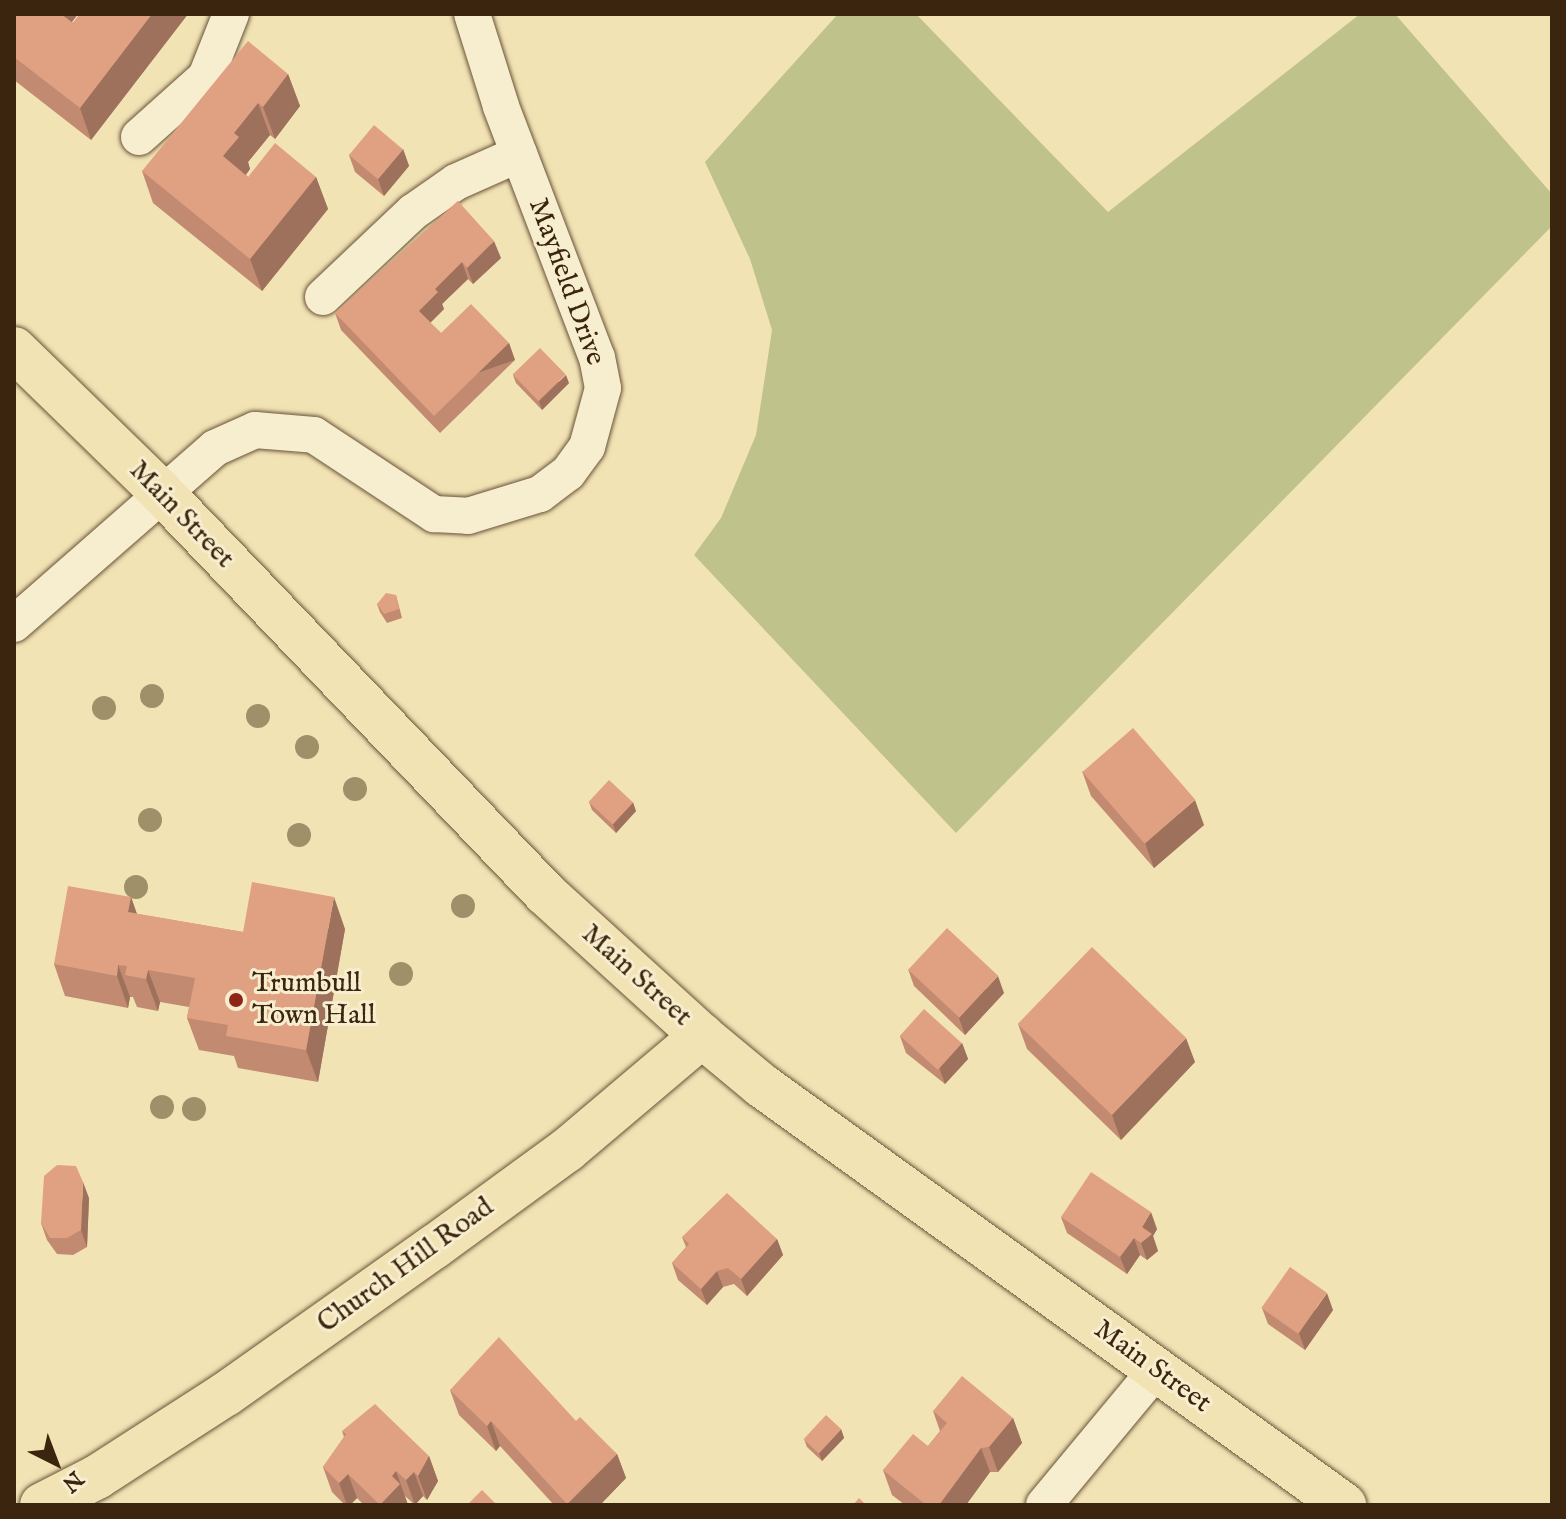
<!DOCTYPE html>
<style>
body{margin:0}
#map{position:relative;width:1566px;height:1519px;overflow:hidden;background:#f2e3b5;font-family:"IM FELL English",serif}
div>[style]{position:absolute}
.green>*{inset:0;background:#bfc28a}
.roads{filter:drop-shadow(0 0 2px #695438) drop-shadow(0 0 2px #695438)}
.minor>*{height:36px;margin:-18px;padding:0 18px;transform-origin:18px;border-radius:18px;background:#f7edcf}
.major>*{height:44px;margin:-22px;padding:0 22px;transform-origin:22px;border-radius:22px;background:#f2e3b5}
.trees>*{width:24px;height:24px;margin:-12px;border-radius:50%;background:#a0906a}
.wall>*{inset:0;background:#c18a71}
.shaded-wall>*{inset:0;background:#9d715c;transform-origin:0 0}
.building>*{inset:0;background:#e0a183;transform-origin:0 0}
.dots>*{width:22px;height:22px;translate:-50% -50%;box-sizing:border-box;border:4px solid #f7edcf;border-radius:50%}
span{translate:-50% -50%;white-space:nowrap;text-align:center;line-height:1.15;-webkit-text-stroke:6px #f7edcf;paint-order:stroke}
.street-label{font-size:28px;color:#3b250e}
.poi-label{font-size:28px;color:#3b250e}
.left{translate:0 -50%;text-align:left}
.frame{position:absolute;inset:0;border:16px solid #3b250e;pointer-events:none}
.north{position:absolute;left:16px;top:1423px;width:80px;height:80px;-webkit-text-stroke:6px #f7edcf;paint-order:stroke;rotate:138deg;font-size:22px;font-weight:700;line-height:32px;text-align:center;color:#3b250e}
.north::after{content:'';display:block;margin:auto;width:28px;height:36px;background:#3b250e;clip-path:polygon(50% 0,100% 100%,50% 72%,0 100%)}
</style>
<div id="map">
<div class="green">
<div style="clip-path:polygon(838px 14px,916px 14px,1108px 212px,1360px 14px,1395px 14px,1552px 194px,1552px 226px,956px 833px,694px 555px,721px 518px,756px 435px,772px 330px,750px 259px,705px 162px)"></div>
</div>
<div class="roads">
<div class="minor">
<div style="left:139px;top:137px;width:90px;rotate:-41.8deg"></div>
<div style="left:206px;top:77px;width:68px;rotate:-68.4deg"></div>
<div style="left:323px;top:297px;width:124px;rotate:-43.4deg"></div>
<div style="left:413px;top:212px;width:52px;rotate:-34.9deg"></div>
<div style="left:456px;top:182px;width:69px;rotate:-24deg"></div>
<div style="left:14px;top:624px;width:267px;rotate:-41.2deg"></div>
<div style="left:215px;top:448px;width:44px;rotate:-24.2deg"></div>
<div style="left:255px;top:430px;width:59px;rotate:4.8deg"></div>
<div style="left:314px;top:435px;width:144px;rotate:33.4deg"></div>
<div style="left:434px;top:514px;width:34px;rotate:3deg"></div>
<div style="left:468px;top:516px;width:75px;rotate:-17deg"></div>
<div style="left:540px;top:494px;width:35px;rotate:-37deg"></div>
<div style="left:568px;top:473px;width:32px;rotate:-54deg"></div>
<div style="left:587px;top:447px;width:61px;rotate:-74.8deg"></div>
<div style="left:603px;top:388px;width:31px;rotate:-101deg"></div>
<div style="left:597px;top:358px;width:270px;rotate:-110.9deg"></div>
<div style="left:501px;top:106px;width:96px;rotate:-107.5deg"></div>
<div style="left:1044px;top:1505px;width:175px;rotate:-50.3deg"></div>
</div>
<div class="major">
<div style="left:14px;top:349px;width:205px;rotate:44.2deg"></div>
<div style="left:161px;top:492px;width:555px;rotate:46.24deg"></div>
<div style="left:545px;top:893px;width:212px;rotate:42.3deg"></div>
<div style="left:702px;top:1036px;width:77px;rotate:39.7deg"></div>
<div style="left:761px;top:1085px;width:719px;rotate:35.77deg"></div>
<div style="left:42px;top:1505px;width:62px;rotate:-27deg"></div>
<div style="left:97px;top:1477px;width:153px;rotate:-32.8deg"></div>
<div style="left:226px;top:1394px;width:255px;rotate:-35.3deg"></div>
<div style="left:434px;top:1247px;width:165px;rotate:-36.1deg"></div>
<div style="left:567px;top:1150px;width:177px;rotate:-40.2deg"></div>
</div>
</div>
<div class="trees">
<div style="left:152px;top:696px"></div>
<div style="left:104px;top:708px"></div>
<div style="left:258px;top:716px"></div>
<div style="left:307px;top:747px"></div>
<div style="left:355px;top:789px"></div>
<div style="left:150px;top:820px"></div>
<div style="left:299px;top:835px"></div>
<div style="left:136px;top:887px"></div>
<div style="left:463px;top:906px"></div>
<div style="left:401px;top:974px"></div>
<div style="left:162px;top:1107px"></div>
<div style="left:194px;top:1109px"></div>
</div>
<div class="wall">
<div style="clip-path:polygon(14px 14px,78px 14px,72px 22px,73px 23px,80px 14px,188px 14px,91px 140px,14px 80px)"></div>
<div style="clip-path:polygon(288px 74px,300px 106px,275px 139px,270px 135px,248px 162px,250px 169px,246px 175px,248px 177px,316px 177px,328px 209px,262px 291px,153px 203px,142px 171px)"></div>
<div style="clip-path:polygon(403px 149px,409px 166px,384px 196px,355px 172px,349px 155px)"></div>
<div style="clip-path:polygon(458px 201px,501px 258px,473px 284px,468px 279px,442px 304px,444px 309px,430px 323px,441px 333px,509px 343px,515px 360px,440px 433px,341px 330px,335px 313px)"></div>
<div style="clip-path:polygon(513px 375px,569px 383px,542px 410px,516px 383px)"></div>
<div style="clip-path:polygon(396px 595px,402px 618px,387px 623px,380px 612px,377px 604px)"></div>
<div style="clip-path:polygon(1082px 771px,1204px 825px,1154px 868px,1091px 796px)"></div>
<div style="clip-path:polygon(589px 802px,636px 811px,616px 833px,592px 810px)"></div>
<div style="clip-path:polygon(131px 897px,137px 914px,243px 932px,345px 929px,318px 1082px,238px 1068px,234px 1056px,199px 1050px,187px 1018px,189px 1007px,160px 1002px,158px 1011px,137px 1007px,133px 997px,130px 997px,128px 1008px,65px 996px,54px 964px)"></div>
<div style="clip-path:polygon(908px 969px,1004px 993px,965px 1035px,914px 986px)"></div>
<div style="clip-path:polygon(1018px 1024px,1195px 1062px,1121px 1140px,1027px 1049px)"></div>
<div style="clip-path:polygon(900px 1036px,962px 1043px,968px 1059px,945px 1084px,906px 1053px)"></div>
<div style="clip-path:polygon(89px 1198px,87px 1247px,73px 1255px,57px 1254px,47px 1240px,41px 1223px)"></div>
<div style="clip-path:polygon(1061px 1217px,1157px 1229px,1153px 1236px,1158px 1251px,1147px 1260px,1140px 1255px,1127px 1274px,1067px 1233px)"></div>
<div style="clip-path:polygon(682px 1237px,777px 1239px,783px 1255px,747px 1296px,734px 1284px,723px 1287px,707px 1305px,678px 1280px,672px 1263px,686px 1247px)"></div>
<div style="clip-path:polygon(1262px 1308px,1333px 1310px,1305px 1350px,1268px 1324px)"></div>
<div style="clip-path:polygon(450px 1390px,576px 1421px,617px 1454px,626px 1478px,600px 1505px,554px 1505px,500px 1446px,496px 1451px,459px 1415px)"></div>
<div style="clip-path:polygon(933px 1411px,1013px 1418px,1022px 1443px,998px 1472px,990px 1472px,966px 1505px,905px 1505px,892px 1495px,883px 1470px,928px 1446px,940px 1431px)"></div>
<div style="clip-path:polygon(841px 1429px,844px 1438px,822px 1461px,807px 1447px,804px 1439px)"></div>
<div style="clip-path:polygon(342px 1431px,429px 1456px,438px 1481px,427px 1500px,423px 1496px,415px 1505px,405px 1496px,408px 1505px,364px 1505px,357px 1498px,350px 1505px,345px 1505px,332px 1492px,323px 1467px,344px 1437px)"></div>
</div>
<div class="shaded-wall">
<div style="clip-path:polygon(52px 14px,78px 14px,60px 37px)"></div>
<div style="clip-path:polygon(152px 14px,188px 14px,91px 140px,80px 108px)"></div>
<div style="clip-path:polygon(288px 74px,300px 106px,275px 139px,263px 107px)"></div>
<div style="clip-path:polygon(258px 103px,270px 135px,248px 162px,250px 169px,235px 188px,223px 156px,234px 133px)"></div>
<div style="clip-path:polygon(403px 149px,409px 166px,384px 196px,378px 179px)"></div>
<div style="clip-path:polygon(316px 177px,328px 209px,262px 291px,250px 259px)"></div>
<div style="clip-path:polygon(494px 241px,501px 258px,473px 284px,467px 268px)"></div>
<div style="clip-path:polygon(462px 262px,468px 279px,442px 304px,444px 309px,425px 328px,419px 311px,435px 289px)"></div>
<div style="left:509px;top:343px;width:18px;height:105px;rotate:71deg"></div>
<div style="clip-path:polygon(566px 375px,569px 383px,542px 410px,539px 401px)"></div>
<div style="clip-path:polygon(1195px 800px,1204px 825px,1154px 868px,1145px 843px)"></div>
<div style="clip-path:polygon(633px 802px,636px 811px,616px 833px,613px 824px)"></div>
<div style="clip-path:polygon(131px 897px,142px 929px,128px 912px)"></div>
<div style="clip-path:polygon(334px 897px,345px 929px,318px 1082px,306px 1050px)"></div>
<div style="clip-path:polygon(118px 965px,130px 997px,128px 1008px,117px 976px)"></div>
<div style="clip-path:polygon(148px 970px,160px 1002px,158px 1011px,146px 979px)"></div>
<div style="clip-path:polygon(998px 976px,1004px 993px,965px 1035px,959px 1018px)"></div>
<div style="clip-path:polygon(1186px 1038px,1195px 1062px,1121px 1140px,1112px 1115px)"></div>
<div style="clip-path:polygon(962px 1043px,968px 1059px,945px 1084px,939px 1067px)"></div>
<div style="clip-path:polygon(83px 1182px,89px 1198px,87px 1247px,81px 1230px)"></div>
<div style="clip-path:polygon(1151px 1212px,1157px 1229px,1153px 1236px,1158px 1251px,1147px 1260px,1141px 1243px,1142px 1227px)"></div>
<div style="clip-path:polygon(1134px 1238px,1140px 1255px,1127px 1274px,1120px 1257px)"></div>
<div style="clip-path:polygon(777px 1239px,783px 1255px,747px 1296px,741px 1279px)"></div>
<div style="clip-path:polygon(717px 1271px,723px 1287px,707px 1305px,701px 1289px)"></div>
<div style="clip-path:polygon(1327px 1293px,1333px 1310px,1305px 1350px,1299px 1333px)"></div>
<div style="clip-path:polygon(1013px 1418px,1022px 1443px,998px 1472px,989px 1447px)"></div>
<div style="clip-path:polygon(491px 1421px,500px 1446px,496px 1451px,487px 1426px)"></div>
<div style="clip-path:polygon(841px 1429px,844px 1438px,822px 1461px,819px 1453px)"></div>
<div style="clip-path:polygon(981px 1448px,990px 1472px,966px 1505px,939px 1505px)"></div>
<div style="clip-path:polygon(617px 1454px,626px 1478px,600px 1505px,567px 1505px)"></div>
<div style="clip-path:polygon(429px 1456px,438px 1481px,427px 1500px,418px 1476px)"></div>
<div style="clip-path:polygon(396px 1471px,408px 1505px,380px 1505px,392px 1476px)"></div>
<div style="clip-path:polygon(414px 1472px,423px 1496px,415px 1505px,406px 1480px)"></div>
<div style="clip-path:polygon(348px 1474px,357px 1498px,350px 1505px,347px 1505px,339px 1483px)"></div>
</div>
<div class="building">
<div style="clip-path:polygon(14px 14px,61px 14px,73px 23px,80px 14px,152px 14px,80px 108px,14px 57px)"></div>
<div style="clip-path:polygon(248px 41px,288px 74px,263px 107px,258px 103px,234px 133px,239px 137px,223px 156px,248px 177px,275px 143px,316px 177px,250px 259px,142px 171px)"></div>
<div style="left:374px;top:125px;width:38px;height:39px;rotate:40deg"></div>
<div style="clip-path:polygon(458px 201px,494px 241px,467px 268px,462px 262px,435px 289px,438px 292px,419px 311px,441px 333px,471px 304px,509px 343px,434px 416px,335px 313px)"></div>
<div style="left:540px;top:348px;width:37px;height:38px;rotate:46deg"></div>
<div style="clip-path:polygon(386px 593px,396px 595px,399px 609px,384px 614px,377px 604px)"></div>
<div style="left:1133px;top:728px;width:95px;height:67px;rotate:49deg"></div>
<div style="left:609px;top:780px;width:33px;height:30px;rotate:43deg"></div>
<div style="clip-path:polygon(252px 882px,334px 897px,306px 1050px,226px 1036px,228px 1025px,187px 1018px,195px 978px,148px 970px,146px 979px,125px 975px,127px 966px,118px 965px,117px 976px,54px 964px,68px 886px,131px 897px,128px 912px,243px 932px)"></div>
<div style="left:947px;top:928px;width:70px;height:57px;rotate:43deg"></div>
<div style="left:1092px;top:947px;width:131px;height:107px;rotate:44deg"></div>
<div style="left:924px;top:1009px;width:51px;height:36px;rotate:42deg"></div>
<div style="clip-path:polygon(57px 1165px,76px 1166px,83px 1182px,81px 1230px,67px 1238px,50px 1238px,41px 1223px,44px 1176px)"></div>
<div style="clip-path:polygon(1091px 1172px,1151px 1212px,1142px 1227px,1152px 1234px,1141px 1243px,1134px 1238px,1120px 1257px,1061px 1217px)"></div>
<div style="clip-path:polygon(727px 1193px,777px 1239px,741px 1279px,728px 1268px,717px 1271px,701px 1289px,672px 1263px,689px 1244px,682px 1237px)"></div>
<div style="left:1290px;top:1267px;width:45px;height:50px;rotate:35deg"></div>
<div style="clip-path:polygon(499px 1337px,576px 1421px,580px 1417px,617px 1454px,567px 1504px,491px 1421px,487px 1426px,450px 1390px)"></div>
<div style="clip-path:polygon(962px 1376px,1013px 1418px,989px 1447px,981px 1448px,939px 1505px,926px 1505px,883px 1470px,913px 1434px,928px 1446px,947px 1423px,933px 1411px)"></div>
<div style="clip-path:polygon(375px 1404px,429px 1456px,418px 1476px,414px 1472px,406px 1480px,396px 1471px,392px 1476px,400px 1484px,380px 1505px,348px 1474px,339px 1483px,323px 1467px,346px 1434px,342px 1431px)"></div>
<div style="left:826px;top:1415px;width:21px;height:33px;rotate:43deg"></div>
<div style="clip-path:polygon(482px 1490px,497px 1505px,467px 1505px)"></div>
<div style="clip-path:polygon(859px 1498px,866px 1505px,853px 1505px)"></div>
</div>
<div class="dots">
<div style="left:236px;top:1000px;background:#8f2418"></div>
</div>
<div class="street-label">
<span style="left:566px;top:282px;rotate:70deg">Mayfield Drive</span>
<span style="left:181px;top:515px;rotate:46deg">Main Street</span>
<span style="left:636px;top:976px;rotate:42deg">Main Street</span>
<span style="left:406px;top:1266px;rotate:-36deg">Church Hill Road</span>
<span style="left:1152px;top:1367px;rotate:36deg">Main Street</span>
</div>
<div class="poi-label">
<span class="left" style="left:252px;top:1000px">Trumbull<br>Town Hall</span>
</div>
<div class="frame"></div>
<div class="north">N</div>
</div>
